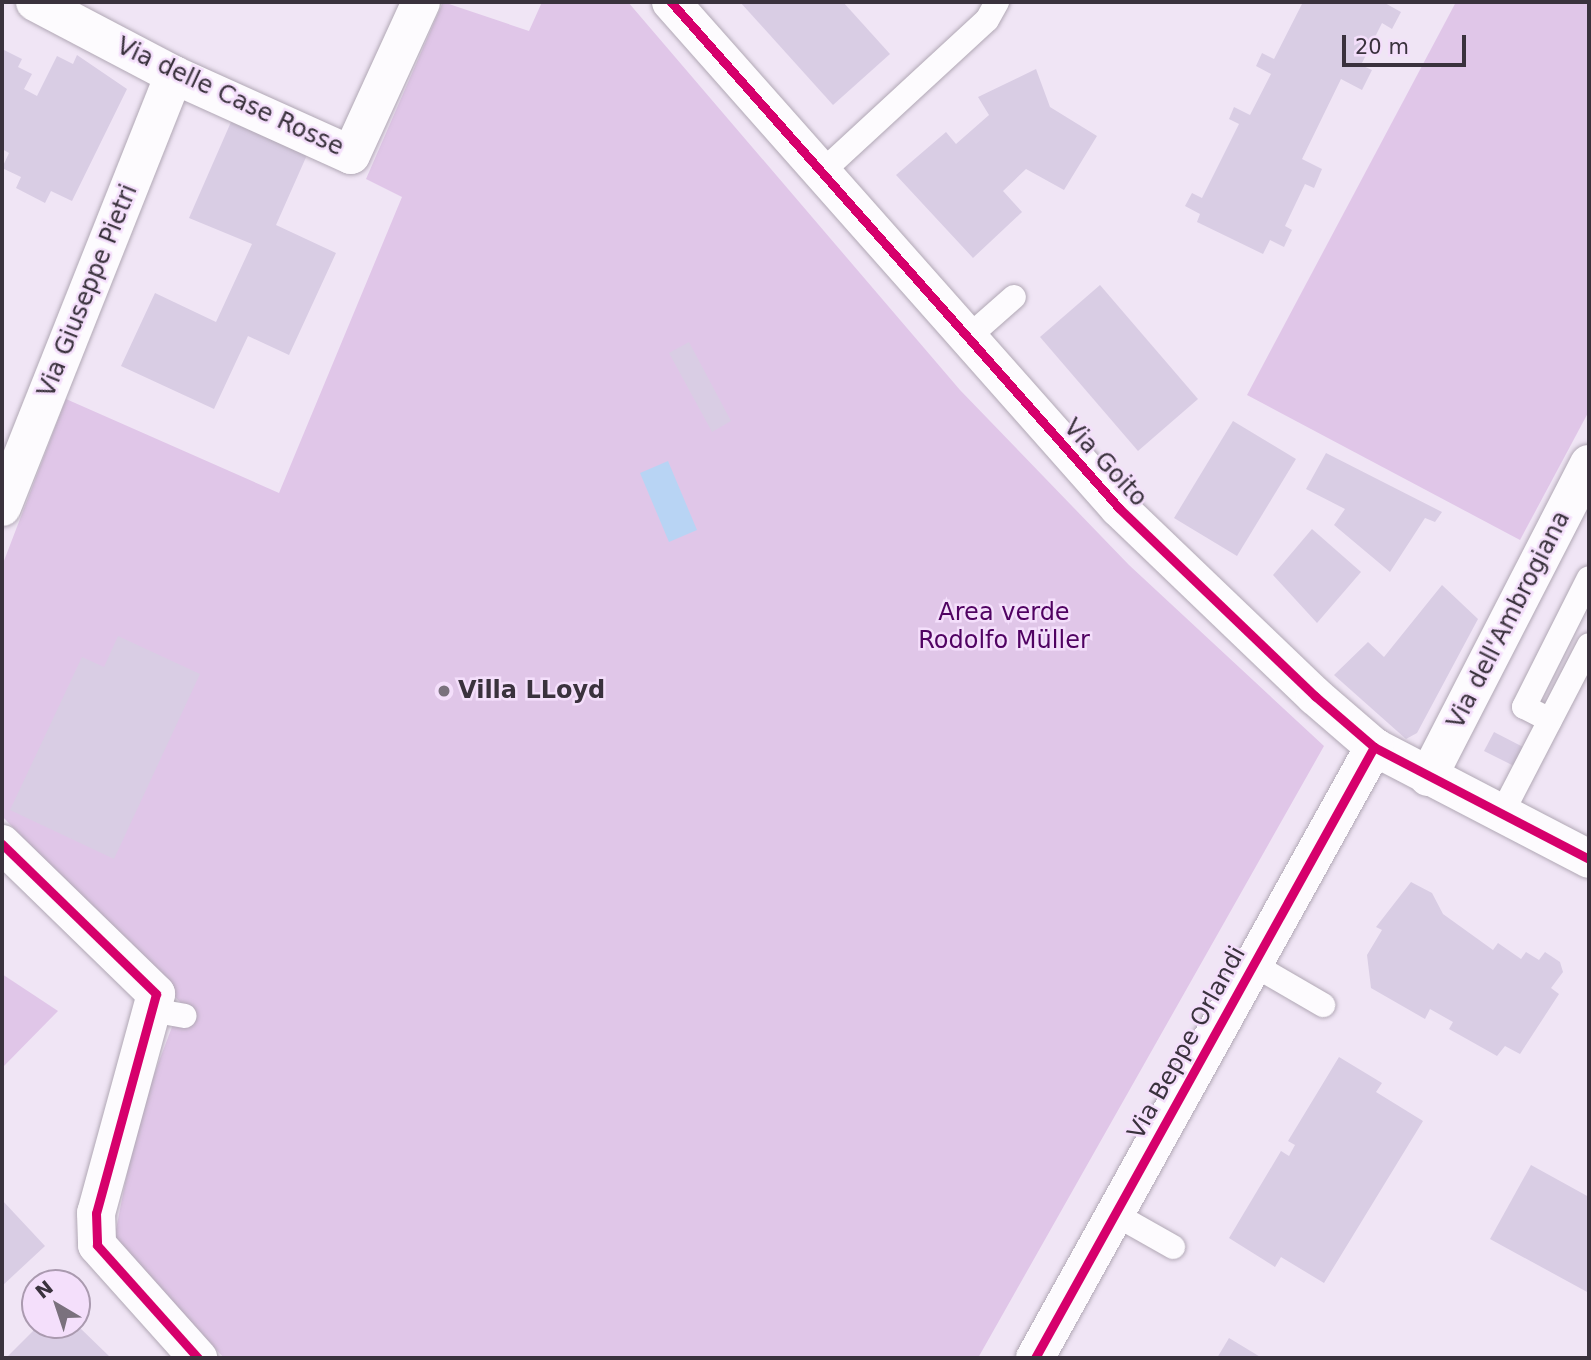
<!DOCTYPE html>
<html>
<head>
<meta charset="utf-8">
<style>
  body { margin:0 }
  #map { position:relative; width:1591px; height:1360px; overflow:hidden; background:#f0e5f5; font-family:"DejaVu Sans",sans-serif }
  div>[style] { position:absolute }
  [style*='--x'] { left:calc(var(--x)*1px); top:calc(var(--y)*1px); width:calc(var(--w)*1px); rotate:calc(var(--a)*1deg) }
  .green>* { inset:0; background:#e0c6e8 }
  .water>* { inset:0; background:#b8d4f4 }
  .building>* { inset:0; background:#d9cde4 }
  .roads { filter:drop-shadow(0 0 2px #b1a8b5) drop-shadow(0 0 2px #b1a8b5) }
  .service>* { height:24px; margin:-12px; padding:0 12px; transform-origin:12px; border-radius:12px; background:#fdfbfe }
  .minor>* { height:38px; margin:-19px; padding:0 19px; transform-origin:19px; border-radius:19px; background:#fdfbfe }
  .cycleway>* { height:9px; margin:-4.5px; padding:0 4.5px; transform-origin:4.5px; border-radius:4.5px; background:#d6006c }
  .dots>* { width:19px; height:19px; translate:-50% -50%; box-sizing:border-box; border:4px solid #f4dffb; border-radius:50% }
  span { translate:-50% -50%; white-space:nowrap; text-align:center; line-height:1.15; -webkit-text-stroke:5px #f4dffb; paint-order:stroke }
  .street-label { font-size:24px; color:#3a323d }
  .park-label { font-size:24px; color:#500262 }
  .poi-label { font-size:24px; color:#3a323d; font-weight:700 }
  .left { translate:0 -50%; text-align:left }
  .frame { position:absolute; inset:0; border:4px solid #3a323d; pointer-events:none }
  .north { position:absolute; left:21px; top:1269px; width:70px; height:70px; box-sizing:border-box; background:#f4dffb; border:2px solid #aa9aaf; border-radius:50%; rotate:321deg; font-size:19px; font-weight:700; line-height:28px; text-align:center; color:#3a323d }
  .north::after { content:''; display:block; margin:auto; width:24px; height:32px; background:#7a717d; clip-path:polygon(50% 0,100% 100%,50% 72%,0 100%) }
  .scale { position:absolute; left:1342px; top:35px; width:124px; height:32px; box-sizing:border-box; border:4px solid #3a323d; border-top:0; padding-left:9px; font-size:21px; line-height:24px; white-space:nowrap; color:#3a323d; -webkit-text-stroke:5px #f4dffb; paint-order:stroke }
</style>
</head>
<body>
<div id="map">
  <div class="green">
    <div style="clip-path:polygon(443px 2px,529px 31px,542px 2px,628px 2px,960px 390px,1129px 565px,1324px 746px,978px 1358px,224px 1358px,114px 1240px,138px 1117px,181px 1003px,2px 816px,2px 566px,66px 399px,279px 493px,402px 197px,366px 179px)"></div>
    <div style="clip-path:polygon(1456px 2px,1589px 2px,1589px 411px,1520px 540px,1247px 395px)"></div>
    <div style="clip-path:polygon(2px 974px,58px 1011px,2px 1068px)"></div>
  </div>
  <div class="water">
    <div style="clip-path:polygon(668px 461px,697px 530px,669px 542px,640px 473px)"></div>
  </div>
  <div class="building">
    <div style="clip-path:polygon(740px 2px,843px 2px,890px 54px,833px 105px)"></div>
    <div style="clip-path:polygon(1303px 2px,1383px 2px,1401px 12px,1392px 29px,1382px 23px,1361px 65px,1372px 70px,1362px 90px,1341px 79px,1302px 159px,1322px 169px,1314px 188px,1305px 184px,1285px 226px,1292px 230px,1284px 247px,1270px 240px,1263px 254px,1197px 222px,1200px 214px,1185px 206px,1192px 193px,1202px 198px,1239px 124px,1229px 119px,1234px 107px,1250px 115px,1271px 74px,1256px 66px,1262px 53px,1274px 59px)"></div>
    <div style="clip-path:polygon(2px 49px,22px 59px,18px 67px,32px 74px,24px 89px,37px 96px,57px 56px,73px 64px,77px 55px,127px 89px,72px 201px,51px 191px,45px 203px,16px 188px,21px 177px,2px 168px,9px 153px,2px 149px)"></div>
    <div style="clip-path:polygon(1036px 69px,1050px 107px,1097px 136px,1064px 190px,1026px 169px,1003px 191px,1022px 212px,973px 258px,896px 175px,946px 132px,956px 144px,989px 115px,978px 97px)"></div>
    <div style="clip-path:polygon(231px 122px,307px 155px,276px 225px,336px 253px,289px 355px,248px 336px,214px 409px,121px 366px,155px 293px,216px 322px,252px 244px,189px 218px)"></div>
    <div style="clip-path:polygon(1100px 285px,1198px 399px,1138px 451px,1040px 337px)"></div>
    <div style="clip-path:polygon(689px 342px,731px 421px,712px 432px,669px 353px)"></div>
    <div style="clip-path:polygon(1233px 421px,1296px 459px,1237px 556px,1174px 518px)"></div>
    <div style="clip-path:polygon(1326px 453px,1442px 512px,1435px 522px,1425px 518px,1390px 572px,1334px 525px,1345px 509px,1306px 489px)"></div>
    <div style="clip-path:polygon(1312px 529px,1361px 572px,1317px 623px,1273px 575px)"></div>
    <div style="clip-path:polygon(1442px 585px,1478px 619px,1417px 733px,1406px 739px,1334px 675px,1368px 642px,1384px 657px)"></div>
    <div style="clip-path:polygon(118px 636px,200px 674px,114px 859px,10px 810px,82px 657px,104px 667px)"></div>
    <div style="clip-path:polygon(1494px 732px,1527px 749px,1518px 768px,1484px 751px)"></div>
    <div style="clip-path:polygon(1411px 882px,1432px 893px,1443px 914px,1493px 950px,1498px 943px,1521px 959px,1526px 952px,1539px 960px,1545px 952px,1560px 962px,1563px 972px,1551px 988px,1559px 994px,1520px 1054px,1505px 1046px,1497px 1056px,1449px 1029px,1453px 1022px,1430px 1009px,1425px 1019px,1371px 988px,1367px 955px,1382px 930px,1376px 927px)"></div>
    <div style="clip-path:polygon(1339px 1057px,1382px 1083px,1376px 1092px,1423px 1121px,1324px 1283px,1281px 1257px,1275px 1267px,1229px 1238px,1281px 1151px,1289px 1156px,1295px 1145px,1288px 1141px)"></div>
    <div style="clip-path:polygon(1531px 1165px,1589px 1197px,1589px 1293px,1490px 1239px)"></div>
    <div style="clip-path:polygon(2px 1200px,45px 1246px,2px 1286px)"></div>
    <div style="clip-path:polygon(39px 1325px,77px 1325px,111px 1358px,6px 1358px)"></div>
    <div style="clip-path:polygon(1229px 1338px,1262px 1358px,1217px 1358px)"></div>
  </div>
  <div class="roads">
    <div class="service">
      <div style="--x:822;--y:172;--w:224;--a:-42.7"></div>
      <div style="--x:987;--y:20;--w:21;--a:-61"></div>
      <div style="--x:965;--y:340;--w:65;--a:-41.3"></div>
      <div style="--x:1550;--y:720;--w:29;--a:-153"></div>
      <div style="--x:1524;--y:707;--w:144;--a:-63.3"></div>
      <div style="--x:1502;--y:813;--w:189;--a:-62.6"></div>
      <div style="--x:1254;--y:965;--w:80;--a:30.1"></div>
      <div style="--x:151;--y:1010;--w:34;--a:10"></div>
      <div style="--x:1113;--y:1213;--w:69;--a:29.5"></div>
    </div>
    <div class="minor">
      <div style="--x:35;--y:2;--w:157;--a:27.7"></div>
      <div style="--x:174;--y:75;--w:194;--a:24.3"></div>
      <div style="--x:351;--y:155;--w:168;--a:-65.4"></div>
      <div style="--x:671;--y:2;--w:676;--a:48.48"></div>
      <div style="--x:1119;--y:508;--w:272;--a:43.8"></div>
      <div style="--x:1315;--y:696;--w:78;--a:40.8"></div>
      <div style="--x:1374;--y:747;--w:242;--a:27.5"></div>
      <div style="--x:2;--y:507;--w:465;--a:-68.3"></div>
      <div style="--x:1428;--y:777;--w:352;--a:-62.8"></div>
      <div style="--x:2;--y:844;--w:215;--a:44.2"></div>
      <div style="--x:156;--y:994;--w:227;--a:105.3"></div>
      <div style="--x:96;--y:1213;--w:32;--a:88"></div>
      <div style="--x:97;--y:1245;--w:152;--a:48.2"></div>
      <div style="--x:1035;--y:1358;--w:699;--a:-60.98"></div>
    </div>
  </div>
  <div class="cycleway">
    <div style="--x:671;--y:2;--w:676;--a:48.48"></div>
    <div style="--x:1119;--y:508;--w:272;--a:43.8"></div>
    <div style="--x:1315;--y:696;--w:78;--a:40.8"></div>
    <div style="--x:1374;--y:747;--w:242;--a:27.5"></div>
    <div style="--x:2;--y:844;--w:215;--a:44.2"></div>
    <div style="--x:156;--y:994;--w:227;--a:105.3"></div>
    <div style="--x:96;--y:1213;--w:32;--a:88"></div>
    <div style="--x:97;--y:1245;--w:152;--a:48.2"></div>
    <div style="--x:1035;--y:1358;--w:699;--a:-60.98"></div>
  </div>
  <div class="dots">
    <div style="left:444px;top:691px;background:#7a717d"></div>
  </div>
  <div class="street-label">
    <span style="left:230px;top:97px;rotate:25deg">Via delle Case Rosse</span>
    <span style="left:88px;top:291px;rotate:-68deg">Via Giuseppe Pietri</span>
    <span style="left:1105px;top:463px;rotate:47deg">Via Goito</span>
    <span style="left:1509px;top:620px;rotate:-63deg">Via dell'Ambrogiana</span>
    <span style="left:1187px;top:1043px;rotate:-61deg">Via Beppe Orlandi</span>
  </div>
  <div class="park-label">
    <span style="left:1004px;top:627px">Area verde<br>Rodolfo Müller</span>
  </div>
  <div class="poi-label">
    <span class="left" style="left:458px;top:691px">Villa LLoyd</span>
  </div>
  <div class="frame"></div>
  <div class="north">N</div>
  <div class="scale">20 m</div>
</div>
</body>
</html>
